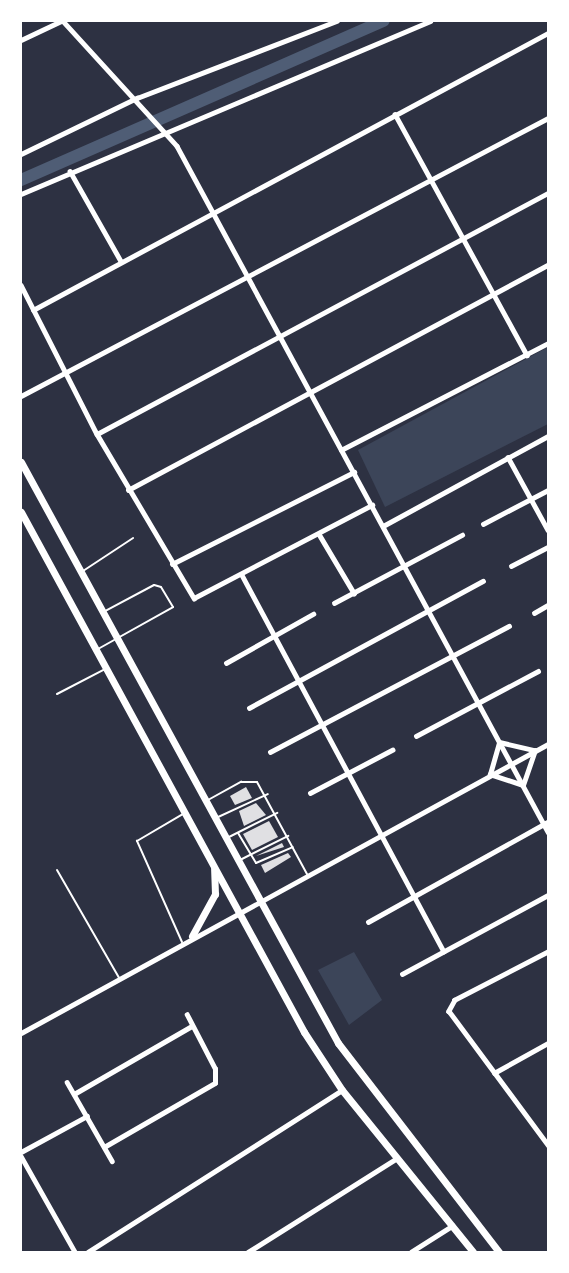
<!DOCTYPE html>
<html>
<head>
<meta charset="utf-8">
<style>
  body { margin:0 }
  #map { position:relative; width:569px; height:1273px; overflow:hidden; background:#2d3142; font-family:"Fira Sans",sans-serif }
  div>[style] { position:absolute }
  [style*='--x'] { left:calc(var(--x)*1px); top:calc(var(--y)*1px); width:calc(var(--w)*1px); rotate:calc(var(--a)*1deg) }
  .green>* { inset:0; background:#3c4559 }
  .canal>* { height:12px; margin:-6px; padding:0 6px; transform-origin:6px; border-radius:6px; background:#4f5d75 }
  .building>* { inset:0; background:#e0e0e3 }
  .service>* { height:2px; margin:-1px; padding:0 1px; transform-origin:1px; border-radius:1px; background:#fff }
  .minor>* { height:4.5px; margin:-2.25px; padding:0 2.25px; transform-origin:2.25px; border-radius:2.25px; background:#fff }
  .tertiary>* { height:5px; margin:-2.5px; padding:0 2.5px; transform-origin:2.5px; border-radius:2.5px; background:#fff }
  .primary>* { height:7px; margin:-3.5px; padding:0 3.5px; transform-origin:3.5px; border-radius:3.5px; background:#fff }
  span { translate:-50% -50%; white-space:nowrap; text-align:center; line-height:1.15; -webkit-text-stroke:5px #fff; paint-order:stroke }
  .frame { position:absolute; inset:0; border:22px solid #fff; pointer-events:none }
</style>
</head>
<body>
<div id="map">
  <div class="green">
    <div style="clip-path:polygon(548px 347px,548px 424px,385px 507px,358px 450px)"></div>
    <div style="clip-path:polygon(354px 952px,382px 1000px,349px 1025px,318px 970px)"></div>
  </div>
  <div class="canal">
    <div style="--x:21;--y:180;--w:396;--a:-23.7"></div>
  </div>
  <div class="building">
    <div style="clip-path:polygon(246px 787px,252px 798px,235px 805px,230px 796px)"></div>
    <div style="clip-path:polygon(256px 803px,266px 815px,244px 826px,239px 811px)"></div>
    <div style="clip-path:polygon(269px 821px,278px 837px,252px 850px,243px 834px)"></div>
    <div style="clip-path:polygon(282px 843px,284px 847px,256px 856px)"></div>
    <div style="clip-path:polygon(288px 853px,291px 857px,265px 873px,261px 865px)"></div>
  </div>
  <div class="service">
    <div style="--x:83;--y:571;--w:60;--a:-33.4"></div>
    <div style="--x:98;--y:649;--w:86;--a:-29.2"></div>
    <div style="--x:173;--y:607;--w:23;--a:-121"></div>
    <div style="--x:161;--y:587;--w:7;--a:-164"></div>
    <div style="--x:154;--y:585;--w:55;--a:152"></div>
    <div style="--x:57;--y:694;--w:54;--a:-27.5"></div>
    <div style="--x:208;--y:800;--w:38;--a:-29"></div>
    <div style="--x:241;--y:782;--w:16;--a:0"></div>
    <div style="--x:257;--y:782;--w:107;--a:61.5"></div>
    <div style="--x:216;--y:818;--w:57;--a:-24.8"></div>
    <div style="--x:238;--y:833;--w:35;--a:59"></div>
    <div style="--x:256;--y:863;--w:40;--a:-23.4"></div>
    <div style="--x:229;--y:837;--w:54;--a:-26.6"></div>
    <div style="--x:240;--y:860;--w:54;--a:-26.6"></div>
    <div style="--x:57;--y:870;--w:125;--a:60.1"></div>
    <div style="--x:182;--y:942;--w:111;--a:-114"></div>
    <div style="--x:137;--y:841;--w:53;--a:-30.4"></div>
  </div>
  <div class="minor">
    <div style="--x:63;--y:21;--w:169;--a:47.6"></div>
    <div style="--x:177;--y:146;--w:780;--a:61.59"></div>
    <div style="--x:21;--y:40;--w:44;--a:-25.4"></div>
    <div style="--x:395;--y:114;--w:275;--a:61.3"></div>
    <div style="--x:21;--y:154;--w:129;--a:-25.8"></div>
    <div style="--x:137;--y:98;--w:214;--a:-21.1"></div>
    <div style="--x:70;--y:171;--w:103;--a:60.5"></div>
    <div style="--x:21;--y:194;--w:444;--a:-22.9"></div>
    <div style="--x:21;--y:285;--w:167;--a:63"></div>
    <div style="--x:97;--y:434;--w:191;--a:59.4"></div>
    <div style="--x:194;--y:598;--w:201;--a:-27.6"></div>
    <div style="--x:33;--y:310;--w:585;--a:-28.27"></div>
    <div style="--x:21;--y:396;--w:596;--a:-27.81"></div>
    <div style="--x:97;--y:434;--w:511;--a:-28.12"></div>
    <div style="--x:341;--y:450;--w:233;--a:-27.3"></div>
    <div style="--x:508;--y:457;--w:83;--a:61.3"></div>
    <div style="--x:128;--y:490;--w:476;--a:-28.2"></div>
    <div style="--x:483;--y:524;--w:73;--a:-27.6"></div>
    <div style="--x:383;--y:526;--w:188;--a:-28.6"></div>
    <div style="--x:319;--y:534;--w:69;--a:59.3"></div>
    <div style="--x:172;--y:564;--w:204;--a:-26.8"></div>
    <div style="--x:511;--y:566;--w:42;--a:-27.2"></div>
    <div style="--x:242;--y:575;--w:427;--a:61.8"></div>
    <div style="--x:334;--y:603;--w:145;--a:-28"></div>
    <div style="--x:534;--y:613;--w:16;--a:-30"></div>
    <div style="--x:226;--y:663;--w:100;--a:-29.4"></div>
    <div style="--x:249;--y:708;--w:266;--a:-28.5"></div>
    <div style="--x:416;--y:736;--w:138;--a:-28"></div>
    <div style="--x:270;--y:752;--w:270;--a:-27.8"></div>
    <div style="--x:310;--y:793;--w:93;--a:-27.7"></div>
    <div style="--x:368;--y:922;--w:206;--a:-29.1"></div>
    <div style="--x:548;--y:952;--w:105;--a:152.7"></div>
    <div style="--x:455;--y:1000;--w:13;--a:119"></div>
    <div style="--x:449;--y:1011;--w:167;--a:53.5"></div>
    <div style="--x:402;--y:974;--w:166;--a:-28.4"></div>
    <div style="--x:494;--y:1073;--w:62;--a:-29.1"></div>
    <div style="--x:67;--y:1082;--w:91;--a:60.3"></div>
    <div style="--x:74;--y:1094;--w:136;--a:-30"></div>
    <div style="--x:104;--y:1147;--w:128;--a:-30"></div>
    <div style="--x:215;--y:1083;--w:14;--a:-90"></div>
    <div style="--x:215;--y:1069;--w:61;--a:-117.4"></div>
    <div style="--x:21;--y:1152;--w:75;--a:-28.6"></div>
    <div style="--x:21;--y:1156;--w:110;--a:60.6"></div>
    <div style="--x:88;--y:1252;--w:301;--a:-32.5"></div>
    <div style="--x:248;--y:1252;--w:176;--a:-32.2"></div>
    <div style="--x:411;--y:1252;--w:49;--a:-32.4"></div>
  </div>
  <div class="tertiary">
    <div style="--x:499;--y:742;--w:37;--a:13"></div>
    <div style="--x:535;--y:750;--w:37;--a:109"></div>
    <div style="--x:523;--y:785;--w:35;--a:-162"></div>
    <div style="--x:490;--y:774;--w:33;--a:-74"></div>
    <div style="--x:21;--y:1033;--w:601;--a:-28.74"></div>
  </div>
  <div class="primary">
    <div style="--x:21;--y:462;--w:662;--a:61.38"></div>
    <div style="--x:338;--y:1043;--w:264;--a:52.4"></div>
    <div style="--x:21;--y:512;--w:592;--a:61.44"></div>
    <div style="--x:304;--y:1032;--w:69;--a:56.8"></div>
    <div style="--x:342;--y:1090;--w:208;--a:51"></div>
    <div style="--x:192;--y:936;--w:48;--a:-61.3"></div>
    <div style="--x:215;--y:894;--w:25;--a:-92"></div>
  </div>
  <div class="frame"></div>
</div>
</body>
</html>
